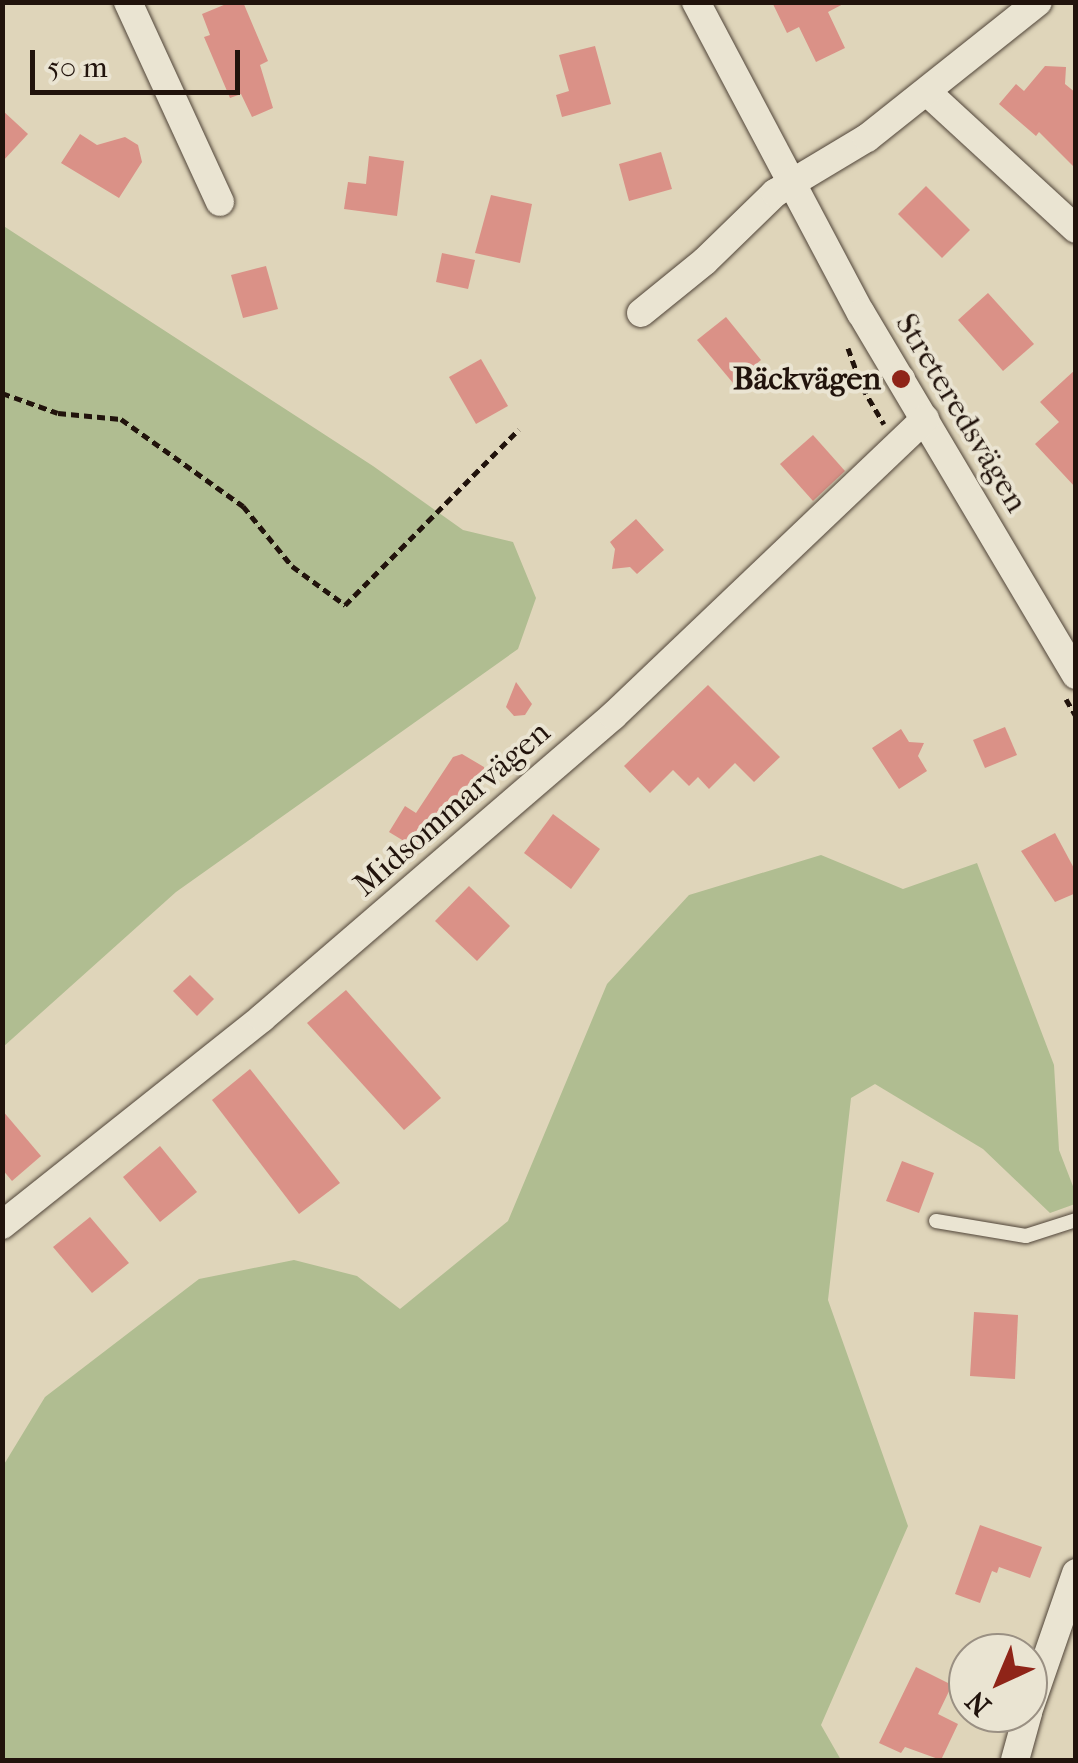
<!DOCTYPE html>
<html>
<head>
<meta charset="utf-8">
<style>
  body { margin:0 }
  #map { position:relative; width:1078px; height:1763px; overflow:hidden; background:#dfd5ba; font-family:"IM FELL French Canon",serif }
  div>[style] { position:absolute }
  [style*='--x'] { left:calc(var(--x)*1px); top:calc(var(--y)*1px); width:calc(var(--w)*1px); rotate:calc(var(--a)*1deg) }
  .green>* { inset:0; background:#b0bd91 }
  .building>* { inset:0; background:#da9187 }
  .path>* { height:5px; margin-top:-2.5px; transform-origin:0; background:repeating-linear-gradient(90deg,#21130c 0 8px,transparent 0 13px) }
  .roads { filter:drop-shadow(0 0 2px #504438) drop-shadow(0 0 2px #504438) }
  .lane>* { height:14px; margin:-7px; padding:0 7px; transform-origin:7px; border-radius:7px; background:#eae4d2 }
  .street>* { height:28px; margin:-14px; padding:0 14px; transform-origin:14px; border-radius:14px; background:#eae4d2 }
  .dots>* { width:28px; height:28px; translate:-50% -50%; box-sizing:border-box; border:5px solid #eae4d2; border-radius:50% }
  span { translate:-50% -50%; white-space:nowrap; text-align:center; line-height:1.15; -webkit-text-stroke:8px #eae4d2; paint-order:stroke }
  .poi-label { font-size:32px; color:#21130c; font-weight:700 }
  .right { translate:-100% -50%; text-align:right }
  .street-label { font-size:32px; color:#21130c }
  .frame { position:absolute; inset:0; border:5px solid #21130c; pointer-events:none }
  .north { position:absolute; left:948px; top:1633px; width:100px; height:100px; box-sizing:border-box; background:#eae4d2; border:2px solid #9a9083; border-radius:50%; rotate:224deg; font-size:28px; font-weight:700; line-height:40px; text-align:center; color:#21130c }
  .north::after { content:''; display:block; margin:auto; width:35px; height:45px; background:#8f2418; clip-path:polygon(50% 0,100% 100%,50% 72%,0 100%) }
  .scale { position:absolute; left:30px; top:50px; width:210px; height:45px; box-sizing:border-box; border:5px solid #21130c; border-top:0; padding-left:12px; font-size:30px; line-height:35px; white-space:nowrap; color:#21130c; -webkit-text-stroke:8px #eae4d2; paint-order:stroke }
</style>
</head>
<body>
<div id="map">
  <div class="green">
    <div style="clip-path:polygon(2px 225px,373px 466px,463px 530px,513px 542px,536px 598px,518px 649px,176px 892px,3px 1047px)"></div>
    <div style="clip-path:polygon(821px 855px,903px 889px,977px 863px,1054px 1065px,1059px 1150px,1076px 1194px,1075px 1204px,1050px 1213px,983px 1149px,875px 1084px,851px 1098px,828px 1300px,908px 1526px,821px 1725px,841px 1760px,3px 1760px,3px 1466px,45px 1397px,199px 1279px,294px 1260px,357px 1276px,400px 1309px,508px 1221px,607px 984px,689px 895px)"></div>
  </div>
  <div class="building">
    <div style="clip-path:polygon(231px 2px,243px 2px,268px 61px,260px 65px,273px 108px,252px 117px,241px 94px,230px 98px,204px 37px,210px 35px,202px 14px)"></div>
    <div style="clip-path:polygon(772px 2px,847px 2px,828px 12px,845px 48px,816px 62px,799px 27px,787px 33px)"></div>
    <div style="clip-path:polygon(595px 46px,611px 104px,562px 117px,556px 95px,569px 91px,559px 55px)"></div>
    <div style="clip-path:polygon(1045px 66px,1066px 67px,1065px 84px,1076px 93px,1076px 169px,1039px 132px,1036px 136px,999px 104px,1016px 84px,1024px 91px)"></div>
    <div style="clip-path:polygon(2px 110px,28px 134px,2px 162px)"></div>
    <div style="clip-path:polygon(80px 134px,97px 145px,125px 137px,138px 145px,142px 162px,119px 198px,61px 163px)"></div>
    <div style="clip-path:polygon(661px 152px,672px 189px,629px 201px,619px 164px)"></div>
    <div style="clip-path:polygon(369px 156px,404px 161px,397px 216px,344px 209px,348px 182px,366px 184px)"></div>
    <div style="clip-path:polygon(926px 186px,970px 230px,942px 258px,898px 214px)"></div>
    <div style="clip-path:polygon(491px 195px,532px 204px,520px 263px,475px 253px)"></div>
    <div style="clip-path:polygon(442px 253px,475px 260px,468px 289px,436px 282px)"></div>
    <div style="clip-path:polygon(266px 266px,278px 309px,243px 318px,231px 275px)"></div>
    <div style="clip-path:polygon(988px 293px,1034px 344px,1003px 371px,958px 320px)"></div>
    <div style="clip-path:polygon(726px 317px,761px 360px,733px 383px,697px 340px)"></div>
    <div style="clip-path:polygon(481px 359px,508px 406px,476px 424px,449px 377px)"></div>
    <div style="clip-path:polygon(1076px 369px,1076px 488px,1035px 444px,1059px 422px,1040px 402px)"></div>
    <div style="clip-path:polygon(813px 435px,845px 471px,813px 501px,780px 464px)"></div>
    <div style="clip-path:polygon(636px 519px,664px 550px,637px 574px,630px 567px,612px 569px,615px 549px,610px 542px)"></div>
    <div style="clip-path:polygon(516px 682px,532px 704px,525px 715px,514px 716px,506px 707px)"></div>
    <div style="clip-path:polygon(708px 685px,780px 757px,754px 782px,735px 763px,709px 789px,698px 777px,689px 786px,673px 770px,650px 793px,624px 766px)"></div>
    <div style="clip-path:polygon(1005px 727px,1017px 755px,985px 768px,973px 740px)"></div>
    <div style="clip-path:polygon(901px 729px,909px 742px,924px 743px,918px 756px,927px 771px,899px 789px,872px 748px)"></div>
    <div style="clip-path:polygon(462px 754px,484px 767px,486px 779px,460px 819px,456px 816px,448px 828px,440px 822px,422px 852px,389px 832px,405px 806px,416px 813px,453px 757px)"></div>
    <div style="clip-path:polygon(553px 814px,600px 849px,571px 889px,524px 853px)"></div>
    <div style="clip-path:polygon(1055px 833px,1076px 872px,1076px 893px,1055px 902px,1021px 851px)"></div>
    <div style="clip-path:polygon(469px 886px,510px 926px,477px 961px,435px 921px)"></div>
    <div style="clip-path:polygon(190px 975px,214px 999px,197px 1016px,173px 991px)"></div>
    <div style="clip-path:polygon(346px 990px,441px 1098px,404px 1130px,307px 1023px)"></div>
    <div style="clip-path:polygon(250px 1069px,340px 1183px,299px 1214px,212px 1100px)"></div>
    <div style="clip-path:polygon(2px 1110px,41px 1156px,12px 1181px,2px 1169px)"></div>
    <div style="clip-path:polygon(160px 1146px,197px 1192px,160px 1222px,123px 1177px)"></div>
    <div style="clip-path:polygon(902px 1161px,934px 1173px,919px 1213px,886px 1201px)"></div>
    <div style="clip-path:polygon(90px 1217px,129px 1263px,92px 1293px,53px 1247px)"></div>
    <div style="clip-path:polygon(974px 1312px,1018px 1315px,1015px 1379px,970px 1376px)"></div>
    <div style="clip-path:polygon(980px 1525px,1042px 1547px,1030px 1578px,999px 1567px,997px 1573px,992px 1571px,980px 1603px,955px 1594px)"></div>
    <div style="clip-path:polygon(916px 1667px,952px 1685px,938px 1714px,958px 1724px,941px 1760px,905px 1747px,901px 1753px,879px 1743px)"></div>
  </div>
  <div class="path">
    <div style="--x:848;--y:348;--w:41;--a:70.3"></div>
    <div style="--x:862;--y:387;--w:43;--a:59.3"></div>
    <div style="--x:2;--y:393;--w:59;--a:19.7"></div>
    <div style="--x:58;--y:413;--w:63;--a:5.4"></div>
    <div style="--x:121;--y:419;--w:150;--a:35.5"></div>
    <div style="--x:243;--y:506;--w:77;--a:50.8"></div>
    <div style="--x:292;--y:566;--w:66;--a:36.3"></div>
    <div style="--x:345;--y:605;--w:247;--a:-45.3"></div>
    <div style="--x:1066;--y:699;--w:20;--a:60"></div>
  </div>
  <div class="roads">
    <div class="lane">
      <div style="--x:936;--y:1221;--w:91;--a:9.5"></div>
      <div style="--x:1026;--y:1236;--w:52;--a:-17.7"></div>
    </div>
    <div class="street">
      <div style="--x:128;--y:2;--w:220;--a:65.3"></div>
      <div style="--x:696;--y:2;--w:352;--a:62.1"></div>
      <div style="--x:861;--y:313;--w:421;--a:59.3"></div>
      <div style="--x:927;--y:92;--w:202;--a:42.6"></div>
      <div style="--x:641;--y:313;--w:82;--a:-39.1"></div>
      <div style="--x:705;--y:261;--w:98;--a:-44.2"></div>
      <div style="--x:775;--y:193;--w:107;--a:-30.9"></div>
      <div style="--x:867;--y:138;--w:218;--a:-38.5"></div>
      <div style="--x:2;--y:1225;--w:332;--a:-38.5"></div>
      <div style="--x:262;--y:1018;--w:463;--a:-40.7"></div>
      <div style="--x:613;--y:716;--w:431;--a:-43.6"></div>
      <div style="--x:1028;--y:1712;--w:147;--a:-70.9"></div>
      <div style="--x:1015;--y:1760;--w:49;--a:-74.5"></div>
    </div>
  </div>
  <div class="dots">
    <div style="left:901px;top:379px;background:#8f2418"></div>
  </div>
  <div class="poi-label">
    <span class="right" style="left:881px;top:379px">Bäckvägen</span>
  </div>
  <div class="street-label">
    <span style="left:961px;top:413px;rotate:59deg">Streteredsvägen</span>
    <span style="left:452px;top:809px;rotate:-41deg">Midsommarvägen</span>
  </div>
  <div class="frame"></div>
  <div class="north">N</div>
  <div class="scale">50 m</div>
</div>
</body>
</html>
